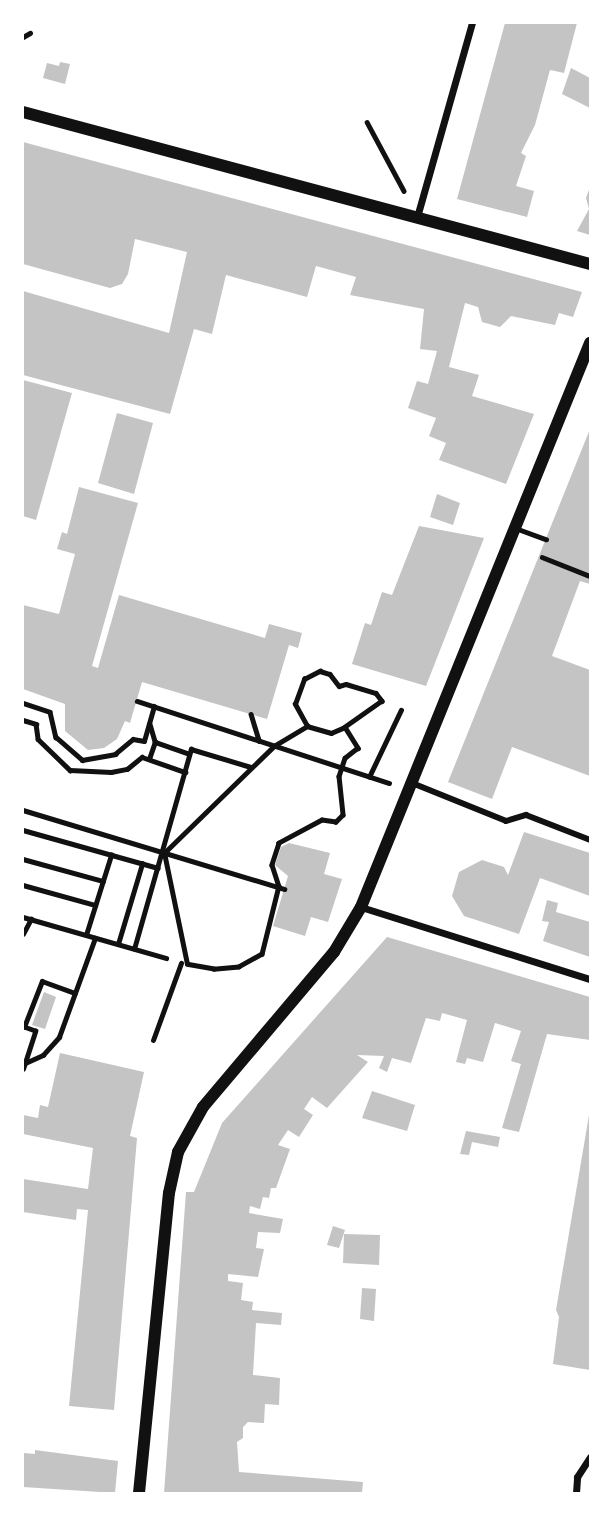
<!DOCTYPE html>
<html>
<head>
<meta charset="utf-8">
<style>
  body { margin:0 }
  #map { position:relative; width:613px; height:1516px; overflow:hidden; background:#fff; font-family:Cabin,sans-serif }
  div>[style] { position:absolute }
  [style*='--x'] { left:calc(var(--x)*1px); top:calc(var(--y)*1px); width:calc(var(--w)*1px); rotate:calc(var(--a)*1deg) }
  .building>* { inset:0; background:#c4c4c4 }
  .path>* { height:4.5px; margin:-2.25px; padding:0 2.25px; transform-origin:2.25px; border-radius:2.25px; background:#111 }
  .service>* { height:5px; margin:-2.5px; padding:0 2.5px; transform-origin:2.5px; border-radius:2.5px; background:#111 }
  .pedestrian>* { height:6px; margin:-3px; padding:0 3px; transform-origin:3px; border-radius:3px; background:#111 }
  .minor>* { height:7px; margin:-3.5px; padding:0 3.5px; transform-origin:3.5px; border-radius:3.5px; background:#111 }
  .tertiary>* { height:12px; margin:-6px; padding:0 6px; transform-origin:6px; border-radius:6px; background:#111 }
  span { translate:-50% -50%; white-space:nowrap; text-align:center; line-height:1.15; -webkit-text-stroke:7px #fff; paint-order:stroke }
  .frame { position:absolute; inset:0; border:24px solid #fff; pointer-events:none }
</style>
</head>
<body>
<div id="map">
  <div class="building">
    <div style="clip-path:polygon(505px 23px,577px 23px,564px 73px,550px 70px,535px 125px,521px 153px,526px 156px,516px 186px,534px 191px,527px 217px,457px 199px)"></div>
    <div style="clip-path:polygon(60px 62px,70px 64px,65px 84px,43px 78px,47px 63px,59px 66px)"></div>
    <div style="clip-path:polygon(571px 68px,590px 78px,590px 108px,562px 94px)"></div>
    <div style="clip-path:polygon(23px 142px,582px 292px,573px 317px,559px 313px,555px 325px,511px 316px,500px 327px,482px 322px,478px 307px,465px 303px,449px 367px,479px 375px,472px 396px,534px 414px,506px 484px,439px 460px,446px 443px,429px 436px,436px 418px,408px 408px,417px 381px,428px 384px,437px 351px,420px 349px,424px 309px,350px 295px,356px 277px,316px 266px,307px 297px,226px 275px,212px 334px,194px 329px,170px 414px,23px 375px,23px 291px,169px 333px,187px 252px,135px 239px,128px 274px,122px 284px,110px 288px,23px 264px)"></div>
    <div style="clip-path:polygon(590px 187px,590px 235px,577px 231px,589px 209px,586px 198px)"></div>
    <div style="clip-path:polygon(23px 380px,72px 393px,36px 520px,23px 516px)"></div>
    <div style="clip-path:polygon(117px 413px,153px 423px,134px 494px,98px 483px)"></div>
    <div style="clip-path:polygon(590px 429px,590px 584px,580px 581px,552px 656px,590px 670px,590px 776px,512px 747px,492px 799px,448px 782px)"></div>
    <div style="clip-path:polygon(79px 487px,138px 503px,92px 666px,98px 668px,119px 595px,265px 638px,269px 624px,302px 633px,298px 648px,289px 645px,267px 719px,142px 682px,130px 723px,125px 721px,117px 739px,104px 748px,88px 750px,65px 731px,65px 704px,23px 689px,23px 605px,59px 614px,75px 554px,57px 549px,62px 532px,67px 534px)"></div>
    <div style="clip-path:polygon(437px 494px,460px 503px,453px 525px,430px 517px)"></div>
    <div style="clip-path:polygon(419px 526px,484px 538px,426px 686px,352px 664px,365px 623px,371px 625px,382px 592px,392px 595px)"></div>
    <div style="clip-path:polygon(524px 832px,590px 853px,590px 896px,540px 878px,519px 934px,464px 916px,452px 896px,459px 872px,482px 860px,504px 867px,508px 875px)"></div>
    <div style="clip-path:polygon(289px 843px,330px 853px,324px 874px,342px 879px,328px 922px,311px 917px,305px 936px,273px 926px,288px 876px,275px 865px,281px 847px)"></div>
    <div style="clip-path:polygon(547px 900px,558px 903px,556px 912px,590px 922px,590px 957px,543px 941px,549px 922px,542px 921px)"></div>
    <div style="clip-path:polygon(387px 937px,590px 997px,590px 1040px,547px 1034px,519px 1132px,502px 1128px,521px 1064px,511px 1061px,521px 1031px,495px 1023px,483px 1062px,467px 1058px,465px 1064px,456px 1062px,467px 1020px,442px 1013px,440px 1021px,426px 1018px,411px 1063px,392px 1058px,387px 1072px,379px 1068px,384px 1056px,357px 1055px,368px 1062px,327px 1108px,312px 1097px,304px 1109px,313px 1115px,299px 1137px,288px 1130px,278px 1145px,290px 1149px,276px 1188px,271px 1188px,269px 1198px,263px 1197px,260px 1209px,250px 1206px,249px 1213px,283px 1219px,280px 1233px,258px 1232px,256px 1248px,264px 1249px,258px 1277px,228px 1274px,228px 1281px,243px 1283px,241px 1300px,253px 1302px,252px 1310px,282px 1313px,281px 1325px,256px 1323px,253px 1375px,280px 1378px,279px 1405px,265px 1404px,264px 1423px,248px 1422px,243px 1427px,243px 1438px,237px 1442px,239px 1472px,363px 1482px,362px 1493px,164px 1493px,186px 1192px,194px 1192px,222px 1123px)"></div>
    <div style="clip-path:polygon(44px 992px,56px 997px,45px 1029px,32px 1025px)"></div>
    <div style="clip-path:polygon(60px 1053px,144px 1072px,130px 1136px,137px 1138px,114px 1410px,69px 1406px,88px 1210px,77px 1209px,76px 1220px,23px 1212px,23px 1179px,88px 1189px,93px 1148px,23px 1134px,23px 1115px,38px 1118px,40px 1105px,48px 1107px)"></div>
    <div style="clip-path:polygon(372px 1091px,415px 1105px,407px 1131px,362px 1118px)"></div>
    <div style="clip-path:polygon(589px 1115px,590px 1115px,590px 1370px,553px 1364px,559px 1317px,556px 1310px)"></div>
    <div style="clip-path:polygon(466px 1131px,500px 1137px,498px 1147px,472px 1142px,469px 1155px,460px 1154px)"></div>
    <div style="clip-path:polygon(333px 1226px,345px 1230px,339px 1248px,327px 1245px)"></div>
    <div style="clip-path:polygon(344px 1234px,380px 1235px,379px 1265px,343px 1263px)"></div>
    <div style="clip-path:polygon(362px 1288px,376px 1289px,374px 1321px,360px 1319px)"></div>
    <div style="clip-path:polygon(35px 1450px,118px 1461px,115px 1493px,23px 1487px,24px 1453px,35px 1454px)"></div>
  </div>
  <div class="path">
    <div style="--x:23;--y:37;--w:8;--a:-30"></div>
    <div style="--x:367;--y:122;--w:78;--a:61.8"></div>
    <div style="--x:542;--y:557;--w:52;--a:21.6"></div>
    <div style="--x:137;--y:701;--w:265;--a:18"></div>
    <div style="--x:23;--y:703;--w:28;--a:18"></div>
    <div style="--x:50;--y:712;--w:26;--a:77"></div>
    <div style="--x:56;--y:737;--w:35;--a:41"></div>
    <div style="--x:82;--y:760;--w:34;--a:-10"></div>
    <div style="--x:115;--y:754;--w:23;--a:-40"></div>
    <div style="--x:133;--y:739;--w:11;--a:10"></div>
    <div style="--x:144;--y:741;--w:36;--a:-74"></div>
    <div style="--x:251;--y:714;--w:28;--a:73"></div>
    <div style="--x:23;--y:720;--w:14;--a:17"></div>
    <div style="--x:36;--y:724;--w:15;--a:82"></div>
    <div style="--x:38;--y:739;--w:45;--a:44.1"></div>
    <div style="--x:70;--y:770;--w:41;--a:2.8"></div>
    <div style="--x:111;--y:772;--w:16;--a:-11"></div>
    <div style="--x:127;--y:769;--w:19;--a:-39"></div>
    <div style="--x:142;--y:757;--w:46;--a:19.2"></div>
    <div style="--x:150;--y:724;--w:19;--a:74"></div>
    <div style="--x:155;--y:742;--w:36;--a:19"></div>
    <div style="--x:307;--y:726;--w:25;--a:16"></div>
    <div style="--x:331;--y:733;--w:15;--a:-23"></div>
    <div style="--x:345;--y:727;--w:25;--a:58"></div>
    <div style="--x:358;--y:748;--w:16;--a:142"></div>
    <div style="--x:345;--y:758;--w:19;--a:108"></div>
    <div style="--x:339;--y:776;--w:39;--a:84"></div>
    <div style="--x:343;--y:815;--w:10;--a:135"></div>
    <div style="--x:336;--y:822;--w:14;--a:-172"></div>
    <div style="--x:322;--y:820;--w:49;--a:151.9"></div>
    <div style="--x:279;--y:843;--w:23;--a:108"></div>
    <div style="--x:272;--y:865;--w:22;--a:72"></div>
    <div style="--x:279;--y:886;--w:70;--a:104"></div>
    <div style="--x:262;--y:954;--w:26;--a:151"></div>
    <div style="--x:239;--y:967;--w:25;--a:175"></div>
    <div style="--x:214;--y:969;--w:27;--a:-170"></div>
    <div style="--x:187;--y:964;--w:113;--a:-101.7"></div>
    <div style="--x:164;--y:853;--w:153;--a:-44.2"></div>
    <div style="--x:274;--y:746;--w:39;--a:-31"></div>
    <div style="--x:307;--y:726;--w:25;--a:-119"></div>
    <div style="--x:295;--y:704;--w:27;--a:-70"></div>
    <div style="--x:304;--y:679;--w:18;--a:-27"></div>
    <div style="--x:320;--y:671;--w:10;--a:17"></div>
    <div style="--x:330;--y:674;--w:15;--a:53"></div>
    <div style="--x:339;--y:686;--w:7;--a:-16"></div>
    <div style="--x:346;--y:684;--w:31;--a:17"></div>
    <div style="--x:376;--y:693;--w:10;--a:53"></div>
    <div style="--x:382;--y:701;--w:45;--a:144.9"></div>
    <div style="--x:149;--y:759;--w:18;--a:-71"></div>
    <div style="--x:369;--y:777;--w:74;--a:-64.5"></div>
    <div style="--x:23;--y:810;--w:273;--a:16.8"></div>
    <div style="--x:23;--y:830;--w:140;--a:15.7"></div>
    <div style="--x:23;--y:859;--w:83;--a:15.4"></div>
    <div style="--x:23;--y:885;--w:75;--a:15.5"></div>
    <div style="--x:23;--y:917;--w:149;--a:16"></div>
    <div style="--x:23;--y:934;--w:17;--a:-62"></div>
    <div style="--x:86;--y:935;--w:84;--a:-72.6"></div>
    <div style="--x:118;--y:944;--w:84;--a:-73.3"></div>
    <div style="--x:134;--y:949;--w:208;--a:-74.1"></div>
    <div style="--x:191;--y:749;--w:63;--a:16.7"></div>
    <div style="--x:23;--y:1064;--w:22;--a:-24"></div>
    <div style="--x:43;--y:1055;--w:24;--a:-48"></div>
    <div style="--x:59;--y:1037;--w:105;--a:-70"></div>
    <div style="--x:23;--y:1069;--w:40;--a:-72"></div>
    <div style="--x:35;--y:1031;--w:12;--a:-160"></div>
    <div style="--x:24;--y:1027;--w:49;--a:-68.6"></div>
    <div style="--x:42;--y:981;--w:35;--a:20"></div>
  </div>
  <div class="service">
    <div style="--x:515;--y:528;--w:33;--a:20"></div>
    <div style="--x:153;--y:1040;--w:82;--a:-70"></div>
  </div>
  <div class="pedestrian">
    <div style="--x:412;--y:783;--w:101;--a:22"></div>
    <div style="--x:506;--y:821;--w:21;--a:-17"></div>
    <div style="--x:526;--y:815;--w:69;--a:21.3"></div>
  </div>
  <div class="minor">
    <div style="--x:417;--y:217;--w:202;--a:-74.2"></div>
    <div style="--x:361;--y:907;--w:240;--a:17.5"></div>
    <div style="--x:576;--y:1493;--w:16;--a:-86"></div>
    <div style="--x:577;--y:1477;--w:24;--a:-57"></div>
  </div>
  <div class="tertiary">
    <div style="--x:23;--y:112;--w:587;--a:15.01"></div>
    <div style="--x:139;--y:1493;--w:301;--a:-84.3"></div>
    <div style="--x:169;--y:1193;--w:42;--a:-77.6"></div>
    <div style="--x:178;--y:1152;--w:51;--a:-60.9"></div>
    <div style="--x:203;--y:1107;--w:203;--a:-49.8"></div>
    <div style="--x:334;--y:952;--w:52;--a:-59"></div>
    <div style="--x:361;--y:907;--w:609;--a:-67.9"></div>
  </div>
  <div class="frame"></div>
</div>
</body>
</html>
